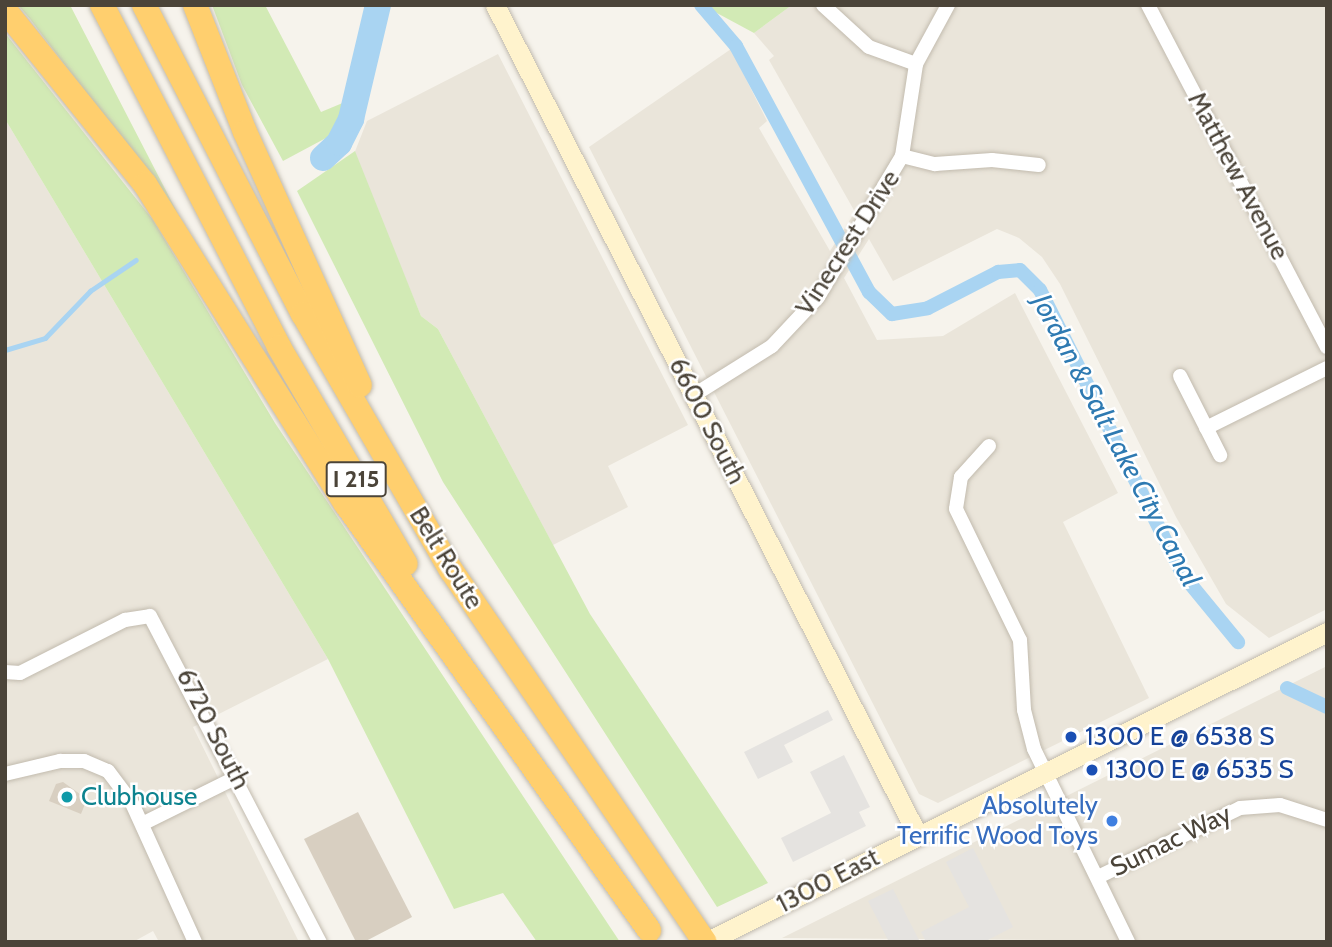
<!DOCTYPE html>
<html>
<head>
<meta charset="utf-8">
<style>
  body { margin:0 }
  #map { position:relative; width:1332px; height:947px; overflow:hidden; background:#f6f3ec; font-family:Cabin,sans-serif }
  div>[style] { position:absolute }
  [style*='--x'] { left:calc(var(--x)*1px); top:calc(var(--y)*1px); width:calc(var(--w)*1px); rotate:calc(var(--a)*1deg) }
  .residential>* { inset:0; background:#eae5da }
  .green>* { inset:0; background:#d2eab5 }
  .parking>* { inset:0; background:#e5e3e0 }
  .stream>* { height:4.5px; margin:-2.25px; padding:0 2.25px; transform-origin:2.25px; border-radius:2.25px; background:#a9d4f2 }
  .canal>* { height:14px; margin:-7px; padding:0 7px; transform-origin:7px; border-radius:7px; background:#a9d4f2 }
  .river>* { height:26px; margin:-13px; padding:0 13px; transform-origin:13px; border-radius:13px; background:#a9d4f2 }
  .building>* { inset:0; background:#d8cfc1 }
  .roads { filter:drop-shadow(0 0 2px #c2bbae) drop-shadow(0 0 2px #c2bbae) }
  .minor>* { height:14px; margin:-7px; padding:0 7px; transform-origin:7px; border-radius:7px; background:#fff }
  .secondary>* { height:19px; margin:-9.5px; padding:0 9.5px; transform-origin:9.5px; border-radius:9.5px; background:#fff3cd }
  .motorway>* { height:24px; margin:-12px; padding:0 12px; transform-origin:12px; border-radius:12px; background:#ffcf6e }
  .dots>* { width:19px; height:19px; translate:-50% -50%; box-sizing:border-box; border:4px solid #fff; border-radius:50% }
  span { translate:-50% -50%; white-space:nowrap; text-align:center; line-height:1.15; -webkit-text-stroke:5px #fff; paint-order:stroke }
  .shield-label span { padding:2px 5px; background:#fff; border:2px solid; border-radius:5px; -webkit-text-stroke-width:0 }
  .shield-label { font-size:24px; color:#4b4439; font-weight:700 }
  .street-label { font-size:26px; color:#4b4439 }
  .transit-label { font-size:26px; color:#164399 }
  .left { translate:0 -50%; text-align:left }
  .culture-label { font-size:26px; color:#0d838f }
  .shop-label { font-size:26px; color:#366cbe }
  .right { translate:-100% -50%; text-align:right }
  .water-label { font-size:28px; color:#2e7ab2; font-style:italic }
  .frame { position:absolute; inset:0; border:7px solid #4b4439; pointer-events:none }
</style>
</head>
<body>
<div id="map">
  <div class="residential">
    <div style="clip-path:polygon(792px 5px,1327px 5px,1327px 609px,1269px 638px,1226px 604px,1176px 517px,1060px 284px,1042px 257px,1019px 238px,997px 229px,893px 281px,869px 239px,844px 278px,877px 340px,943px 336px,1015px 293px,1118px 493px,1063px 522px,1149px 698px,938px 803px,919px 794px,589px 147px,731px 49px,767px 121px,759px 128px,830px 251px,855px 212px,769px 60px,774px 56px,754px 33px)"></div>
    <div style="clip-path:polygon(498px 54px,688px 425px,608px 466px,628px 507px,553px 545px,438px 329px,421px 316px,354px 154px,367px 121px)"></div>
    <div style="clip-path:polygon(5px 119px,328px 659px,193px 727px,299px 942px,159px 942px,153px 931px,133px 942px,5px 942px)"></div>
    <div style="clip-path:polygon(1327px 666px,1327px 942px,782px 938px)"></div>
  </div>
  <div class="green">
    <div style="clip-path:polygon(18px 5px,70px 5px,178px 214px,30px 19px)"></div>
    <div style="clip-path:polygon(212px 5px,265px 5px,321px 112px,345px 102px,341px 123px,326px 138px,283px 161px,242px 85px)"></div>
    <div style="clip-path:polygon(702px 5px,792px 5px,754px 33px)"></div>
    <div style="clip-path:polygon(5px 33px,153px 220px,275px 423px,620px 942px,537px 942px,503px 893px,454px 909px,328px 659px,5px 119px)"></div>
    <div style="clip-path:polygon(355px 151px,421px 316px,438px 329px,590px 614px,768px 883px,717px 907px,443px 482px,297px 191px)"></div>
  </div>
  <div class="parking">
    <div style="clip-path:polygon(828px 710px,833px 720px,784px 745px,793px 762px,758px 779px,744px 752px)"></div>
    <div style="clip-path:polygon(844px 755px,870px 807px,859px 812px,866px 826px,793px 862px,781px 838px,831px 813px,810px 772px)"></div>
    <div style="clip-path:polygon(973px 848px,1013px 927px,984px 942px,926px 942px,921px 932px,969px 907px,946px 862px)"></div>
    <div style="clip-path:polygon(893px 889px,920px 942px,889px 942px,868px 901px)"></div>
  </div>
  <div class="stream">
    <div style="--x:5;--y:350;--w:42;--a:-16.7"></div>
    <div style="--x:45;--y:338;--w:65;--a:-46.2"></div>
    <div style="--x:90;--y:291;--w:55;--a:-34"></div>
  </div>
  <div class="canal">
    <div style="--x:701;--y:5;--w:54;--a:49.5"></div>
    <div style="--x:736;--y:46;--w:280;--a:61.6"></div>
    <div style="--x:869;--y:292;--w:32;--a:44"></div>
    <div style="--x:892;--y:314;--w:36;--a:-9"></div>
    <div style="--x:928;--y:308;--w:79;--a:-27.2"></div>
    <div style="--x:998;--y:272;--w:22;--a:-5"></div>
    <div style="--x:1020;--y:270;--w:28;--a:45"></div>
    <div style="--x:1040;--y:290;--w:319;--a:63.4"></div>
    <div style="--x:1183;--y:575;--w:87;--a:50.6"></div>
    <div style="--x:1287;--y:688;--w:44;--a:25.4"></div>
  </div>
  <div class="river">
    <div style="--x:323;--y:158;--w:22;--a:-43"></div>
    <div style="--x:339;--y:143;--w:27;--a:-63"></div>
    <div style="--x:351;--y:119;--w:117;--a:-76.7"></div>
  </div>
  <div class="building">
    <div style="clip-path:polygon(63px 782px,87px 799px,81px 814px,49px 801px,56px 784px)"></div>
    <div style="clip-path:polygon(358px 812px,412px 917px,364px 942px,356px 942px,304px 839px)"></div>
  </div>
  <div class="roads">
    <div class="minor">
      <div style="--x:823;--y:5;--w:62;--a:42.4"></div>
      <div style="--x:869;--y:47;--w:50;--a:19.9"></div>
      <div style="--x:1148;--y:5;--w:386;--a:62.4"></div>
      <div style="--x:902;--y:156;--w:34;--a:14"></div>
      <div style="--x:935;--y:164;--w:57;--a:-4"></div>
      <div style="--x:992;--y:160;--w:47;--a:6.1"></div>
      <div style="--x:1180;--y:376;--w:89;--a:63.1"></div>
      <div style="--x:694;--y:395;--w:92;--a:-32.1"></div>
      <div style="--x:772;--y:346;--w:67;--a:-46.8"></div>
      <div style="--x:818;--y:297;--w:164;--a:-59.2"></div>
      <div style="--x:902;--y:156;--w:93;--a:-81.3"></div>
      <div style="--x:916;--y:64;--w:67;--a:-61.5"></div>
      <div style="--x:1206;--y:428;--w:135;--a:-26.4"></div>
      <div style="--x:989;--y:446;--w:42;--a:132.1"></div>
      <div style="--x:961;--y:477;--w:32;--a:99"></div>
      <div style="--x:956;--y:509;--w:146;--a:64"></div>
      <div style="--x:1020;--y:640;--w:70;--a:86.7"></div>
      <div style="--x:1024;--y:710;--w:40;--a:75.6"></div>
      <div style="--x:1034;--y:749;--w:215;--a:64"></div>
      <div style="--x:5;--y:672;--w:15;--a:4"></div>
      <div style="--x:20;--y:673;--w:118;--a:-26.8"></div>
      <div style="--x:125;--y:620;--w:25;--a:-9"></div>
      <div style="--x:150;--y:616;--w:368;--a:62.5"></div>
      <div style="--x:5;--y:774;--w:57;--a:-13.3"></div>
      <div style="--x:60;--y:761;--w:24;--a:0"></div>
      <div style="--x:84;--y:761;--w:26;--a:23"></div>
      <div style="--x:108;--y:771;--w:38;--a:53"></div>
      <div style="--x:131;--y:801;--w:155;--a:65.6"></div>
      <div style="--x:142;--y:824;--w:106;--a:-26.3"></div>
      <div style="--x:1098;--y:877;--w:158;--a:-25.9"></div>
      <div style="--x:1240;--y:808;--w:40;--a:-4.3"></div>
      <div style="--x:1280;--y:805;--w:49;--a:17.7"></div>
    </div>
    <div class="secondary">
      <div style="--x:495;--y:5;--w:932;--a:63.02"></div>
      <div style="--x:706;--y:942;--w:694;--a:-26.53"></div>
    </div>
    <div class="motorway">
      <div style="--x:102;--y:5;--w:385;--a:62.6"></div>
      <div style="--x:279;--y:347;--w:251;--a:59.7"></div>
      <div style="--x:144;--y:5;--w:348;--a:62.8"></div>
      <div style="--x:303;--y:314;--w:296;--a:60"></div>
      <div style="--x:451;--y:570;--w:450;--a:55.7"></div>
      <div style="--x:195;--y:5;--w:136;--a:68.5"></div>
      <div style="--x:245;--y:132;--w:278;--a:65.6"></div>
      <div style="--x:5;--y:10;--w:223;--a:51.2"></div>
      <div style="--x:145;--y:184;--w:378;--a:57.9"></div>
      <div style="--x:346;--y:504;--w:523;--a:54.58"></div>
    </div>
  </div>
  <div class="dots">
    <div style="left:1071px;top:737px;background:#1a4fb4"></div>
    <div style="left:1092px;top:770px;background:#1a4fb4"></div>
    <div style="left:67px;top:797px;background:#0f9aa8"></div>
    <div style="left:1112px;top:821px;background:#3f7fe0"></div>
  </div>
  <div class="shield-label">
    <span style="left:356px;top:479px">I 215</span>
  </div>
  <div class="street-label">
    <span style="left:1238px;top:176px;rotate:62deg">Matthew Avenue</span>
    <span style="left:848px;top:243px;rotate:-57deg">Vinecrest Drive</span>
    <span style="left:707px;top:421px;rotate:63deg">6600 South</span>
    <span style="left:446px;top:558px;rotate:58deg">Belt Route</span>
    <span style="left:213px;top:729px;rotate:63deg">6720 South</span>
    <span style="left:1171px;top:841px;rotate:-26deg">Sumac Way</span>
    <span style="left:828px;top:881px;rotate:-27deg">1300 East</span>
  </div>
  <div class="transit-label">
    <span class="left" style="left:1085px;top:737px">1300 E @ 6538 S</span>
    <span class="left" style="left:1106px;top:770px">1300 E @ 6535 S</span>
  </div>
  <div class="culture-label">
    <span class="left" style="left:81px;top:797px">Clubhouse</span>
  </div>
  <div class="shop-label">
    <span class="right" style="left:1098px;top:821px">Absolutely<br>Terrific Wood Toys</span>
  </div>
  <div class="water-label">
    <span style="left:1117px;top:440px;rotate:62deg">Jordan &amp; Salt Lake City Canal</span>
  </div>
  <div class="frame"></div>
</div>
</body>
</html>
